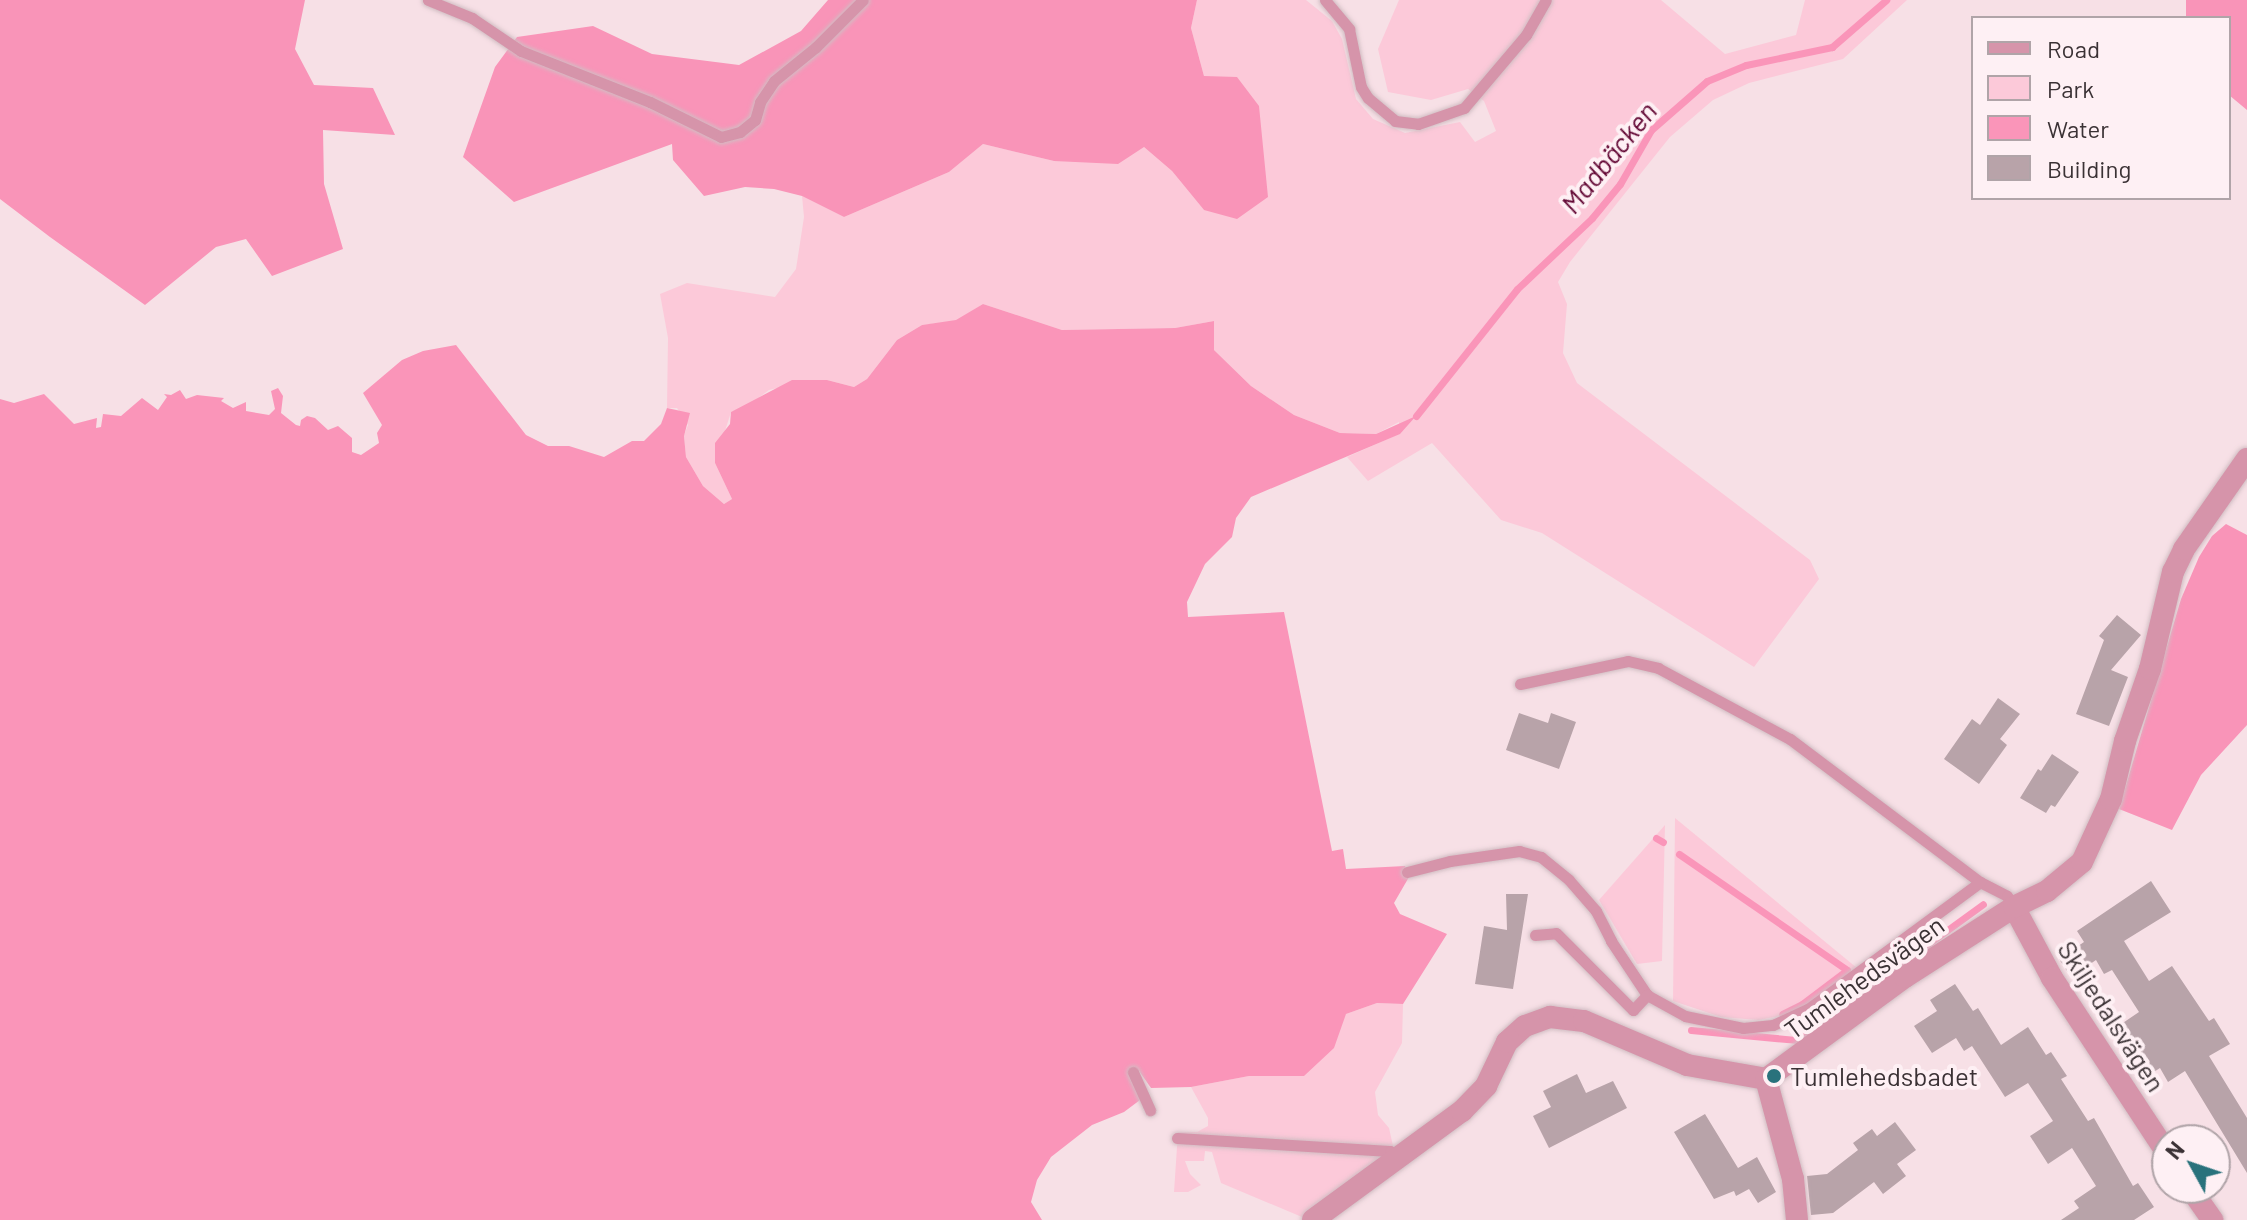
<!DOCTYPE html>
<html>
<head>
<meta charset="utf-8">
<style>
  body { margin:0 }
  #map { position:relative; width:2247px; height:1220px; overflow:hidden; background:#f7e0e6; font-family:Barlow,sans-serif }
  div>[style] { position:absolute }
  [style*='--x'] { left:calc(var(--x)*1px); top:calc(var(--y)*1px); width:calc(var(--w)*1px); rotate:calc(var(--a)*1deg) }
  .green>* { inset:0; background:#fcc9d9 }
  .forest>* { inset:0; background:#f994b8 }
  .water>* { inset:0; background:#fa95b9 }
  .stream>* { height:7px; margin:-3.5px; padding:0 3.5px; transform-origin:3.5px; border-radius:3.5px; background:#fa95b9 }
  .building>* { inset:0; background:#b8a3a9 }
  .roads { filter:drop-shadow(0 0 2px #d1bdc3) drop-shadow(0 0 2px #d1bdc3) }
  .service>* { height:11px; margin:-5.5px; padding:0 5.5px; transform-origin:5.5px; border-radius:5.5px; background:#d694aa }
  .minor>* { height:22px; margin:-11px; padding:0 11px; transform-origin:11px; border-radius:11px; background:#d694aa }
  .dots>* { width:22px; height:22px; translate:-50% -50%; box-sizing:border-box; border:4px solid #fef0f4; border-radius:50% }
  span { translate:-50% -50%; white-space:nowrap; text-align:center; line-height:1.15; -webkit-text-stroke:8px #fef0f4; paint-order:stroke }
  .street-label { font-size:26px; color:#3b3235 }
  .poi-label { font-size:26px; color:#3b3235 }
  .left { translate:0 -50%; text-align:left }
  .water-label { font-size:28px; color:#630835; font-style:italic }
  .legend { position:absolute; left:1971px; top:16px; width:260px; height:184px; box-sizing:border-box; background:#fef0f4; border:2px solid #b0a4a8; margin:0; padding:10px 14px; list-style:none; font-size:24px; color:#3b3235 }
  .legend li { display:flex; align-items:center; gap:16px; height:40px }
  .legend b { width:40px; border:2px solid #b0a4a8 }
  .north { position:absolute; left:2151px; top:1124px; width:80px; height:80px; box-sizing:border-box; background:#fef0f4; border:2px solid #b0a4a8; border-radius:50%; rotate:310deg; font-size:22px; font-weight:700; line-height:32px; text-align:center; color:#3b3235 }
  .north::after { content:''; display:block; margin:auto; width:28px; height:36px; background:#29727c; clip-path:polygon(50% 0,100% 100%,50% 72%,0 100%) }
</style>
</head>
<body>
<div id="map">
  <div class="green">
    <div style="clip-path:polygon(1197px 0,1306px 0,1332px 21px,1342px 39px,1356px 99px,1373px 119px,1405px 133px,1460px 122px,1475px 142px,1496px 131px,1484px 101px,1468px 89px,1431px 100px,1388px 92px,1378px 49px,1399px 0,1661px 0,1725px 54px,1796px 35px,1805px 0,1907px 0,1843px 59px,1749px 83px,1713px 100px,1670px 137px,1570px 262px,1558px 282px,1567px 304px,1563px 353px,1577px 383px,1810px 560px,1819px 579px,1754px 667px,1542px 533px,1501px 520px,1432px 443px,1368px 481px,1347px 457px,1399px 434px,1399px 422px,1376px 434px,1340px 433px,1294px 415px,1251px 386px,1214px 350px,1214px 321px,1175px 328px,1062px 330px,983px 304px,956px 321px,922px 325px,897px 340px,867px 379px,854px 387px,827px 380px,811px 380px,769px 390px,749px 405px,731px 412px,715px 463px,732px 499px,724px 504px,703px 486px,686px 457px,684px 435px,688px 425px,677px 408px,667px 408px,668px 338px,660px 294px,687px 283px,775px 297px,796px 269px,804px 217px,802px 196px,844px 217px,949px 172px,983px 144px,1054px 161px,1144px 147px,1172px 171px,1204px 210px,1204px 76px,1191px 28px)"></div>
    <div style="clip-path:polygon(1675px 818px,1857px 968px,1804px 1006px,1784px 1015px,1759px 1020px,1721px 1017px,1673px 1001px)"></div>
    <div style="clip-path:polygon(1665px 825px,1662px 961px,1637px 964px,1599px 900px)"></div>
    <div style="clip-path:polygon(1377px 1003px,1403px 1004px,1402px 1043px,1375px 1092px,1378px 1115px,1389px 1128px,1393px 1146px,1382px 1157px,1302px 1217px,1221px 1183px,1212px 1152px,1205px 1151px,1204px 1161px,1185px 1161px,1190px 1174px,1201px 1185px,1188px 1192px,1174px 1192px,1178px 1132px,1197px 1132px,1208px 1126px,1208px 1118px,1191px 1087px,1249px 1076px,1304px 1076px,1346px 1014px)"></div>
  </div>
  <div class="forest">
    <div style="clip-path:polygon(0 0,305px 0,295px 49px,314px 85px,373px 88px,395px 135px,323px 130px,324px 184px,343px 249px,272px 276px,246px 239px,216px 247px,145px 305px,50px 237px,0 199px)"></div>
    <div style="clip-path:polygon(828px 0,1197px 0,1191px 28px,1204px 76px,1237px 77px,1259px 106px,1268px 197px,1237px 219px,1204px 210px,1172px 171px,1144px 147px,1118px 164px,1054px 161px,983px 144px,949px 172px,844px 217px,802px 196px,774px 189px,745px 187px,704px 196px,673px 160px,672px 144px,514px 202px,463px 157px,495px 67px,517px 37px,593px 26px,652px 54px,739px 65px,801px 31px)"></div>
    <div style="clip-path:polygon(2186px 0,2247px 0,2247px 110px,2229px 95px,2229px 18px,2186px 18px)"></div>
    <div style="clip-path:polygon(2226px 524px,2247px 535px,2247px 725px,2201px 775px,2172px 830px,2119px 809px,2181px 599px,2199px 557px,2212px 536px)"></div>
  </div>
  <div class="water">
    <div style="clip-path:polygon(983px 304px,1062px 330px,1175px 328px,1214px 321px,1214px 350px,1251px 386px,1294px 415px,1340px 433px,1376px 434px,1416px 416px,1400px 434px,1251px 497px,1236px 518px,1232px 537px,1205px 564px,1187px 602px,1188px 617px,1284px 612px,1332px 851px,1343px 849px,1346px 869px,1405px 866px,1409px 877px,1394px 903px,1400px 914px,1447px 934px,1403px 1004px,1377px 1003px,1346px 1014px,1334px 1048px,1304px 1076px,1249px 1076px,1191px 1087px,1151px 1088px,1139px 1071px,1134px 1072px,1140px 1100px,1124px 1112px,1092px 1125px,1051px 1157px,1037px 1180px,1031px 1202px,1042px 1220px,0 1220px,0 399px,14px 403px,44px 394px,74px 424px,97px 418px,96px 428px,101px 427px,103px 414px,121px 416px,142px 398px,158px 410px,167px 397px,164px 394px,171px 395px,180px 390px,186px 399px,197px 395px,224px 398px,221px 401px,233px 408px,246px 402px,246px 411px,269px 415px,275px 409px,271px 391px,278px 388px,283px 396px,281px 413px,296px 425px,300px 426px,301px 420px,307px 416px,315px 418px,328px 430px,338px 426px,352px 438px,352px 452px,361px 455px,379px 443px,377px 433px,382px 425px,363px 393px,402px 360px,423px 351px,456px 345px,526px 435px,548px 446px,569px 446px,604px 457px,632px 441px,644px 441px,661px 424px,667px 408px,690px 413px,684px 436px,686px 457px,703px 486px,724px 504px,732px 499px,715px 463px,715px 443px,730px 424px,731px 412px,792px 380px,827px 380px,854px 387px,867px 379px,897px 340px,922px 325px,956px 320px)"></div>
  </div>
  <div class="stream">
    <div style="--x:1416;--y:416;--w:162;--a:-51.5"></div>
    <div style="--x:1517;--y:289;--w:103;--a:-43.4"></div>
    <div style="--x:1592;--y:218;--w:44;--a:-50.5"></div>
    <div style="--x:1620;--y:184;--w:62;--a:-60.1"></div>
    <div style="--x:1651;--y:130;--w:74;--a:-41.2"></div>
    <div style="--x:1707;--y:81;--w:42;--a:-22.3"></div>
    <div style="--x:1746;--y:65;--w:88;--a:-11.8"></div>
    <div style="--x:1832;--y:47;--w:72;--a:-41"></div>
    <div style="--x:1656;--y:838;--w:8;--a:30"></div>
    <div style="--x:1679;--y:854;--w:204;--a:34.6"></div>
    <div style="--x:1847;--y:970;--w:56;--a:142.9"></div>
    <div style="--x:1802;--y:1004;--w:22;--a:153"></div>
    <div style="--x:1691;--y:1030;--w:105;--a:5.4"></div>
    <div style="--x:1796;--y:1040;--w:231;--a:-36"></div>
  </div>
  <div class="building">
    <div style="clip-path:polygon(2117px 615px,2141px 635px,2111px 670px,2128px 677px,2109px 726px,2076px 714px,2104px 640px,2099px 636px)"></div>
    <div style="clip-path:polygon(1998px 698px,2020px 714px,2000px 739px,2007px 745px,1979px 784px,1944px 759px,1972px 719px,1980px 725px)"></div>
    <div style="clip-path:polygon(1519px 713px,1548px 723px,1551px 713px,1576px 722px,1559px 769px,1506px 750px)"></div>
    <div style="clip-path:polygon(2052px 754px,2079px 772px,2055px 807px,2051px 805px,2046px 813px,2020px 798px,2038px 769px,2041px 771px)"></div>
    <div style="clip-path:polygon(2151px 881px,2171px 912px,2124px 941px,2149px 981px,2172px 966px,2209px 1021px,2214px 1018px,2230px 1044px,2209px 1056px,2247px 1118px,2247px 1173px,2185px 1071px,2168px 1082px,2160px 1068px,2140px 1081px,2125px 1058px,2128px 1057px,2111px 1031px,2139px 1012px,2112px 970px,2104px 974px,2096px 960px,2071px 977px,2059px 959px,2084px 942px,2077px 931px)"></div>
    <div style="clip-path:polygon(1506px 894px,1528px 894px,1513px 989px,1475px 984px,1484px 926px,1507px 930px)"></div>
    <div style="clip-path:polygon(1955px 984px,1973px 1011px,1978px 1008px,2001px 1045px,2028px 1027px,2046px 1055px,2051px 1052px,2067px 1076px,2061px 1079px,2088px 1121px,2094px 1118px,2133px 1186px,2138px 1183px,2154px 1207px,2134px 1220px,2061px 1220px,2079px 1208px,2074px 1201px,2096px 1186px,2072px 1148px,2048px 1164px,2030px 1136px,2053px 1121px,2028px 1083px,2005px 1097px,1972px 1046px,1964px 1051px,1956px 1038px,1932px 1053px,1914px 1026px,1937px 1011px,1930px 1000px)"></div>
    <div style="clip-path:polygon(1577px 1074px,1586px 1093px,1613px 1081px,1627px 1108px,1549px 1148px,1533px 1116px,1551px 1107px,1543px 1091px)"></div>
    <div style="clip-path:polygon(1705px 1114px,1738px 1168px,1757px 1157px,1776px 1192px,1758px 1203px,1749px 1189px,1736px 1196px,1734px 1191px,1714px 1199px,1674px 1132px)"></div>
    <div style="clip-path:polygon(1895px 1122px,1916px 1150px,1897px 1164px,1906px 1176px,1883px 1194px,1874px 1182px,1833px 1213px,1811px 1215px,1807px 1176px,1827px 1174px,1858px 1150px,1853px 1143px,1872px 1129px,1877px 1136px)"></div>
  </div>
  <div class="roads">
    <div class="service">
      <div style="--x:428;--y:0;--w:48;--a:22.2"></div>
      <div style="--x:472;--y:18;--w:59;--a:34"></div>
      <div style="--x:521;--y:51;--w:139;--a:21.6"></div>
      <div style="--x:650;--y:102;--w:79;--a:26.2"></div>
      <div style="--x:721;--y:137;--w:20;--a:-15"></div>
      <div style="--x:740;--y:132;--w:19;--a:-39"></div>
      <div style="--x:755;--y:120;--w:19;--a:-74"></div>
      <div style="--x:760;--y:102;--w:25;--a:-56"></div>
      <div style="--x:774;--y:81;--w:54;--a:-39"></div>
      <div style="--x:816;--y:47;--w:66;--a:-45"></div>
      <div style="--x:1325;--y:0;--w:38;--a:50"></div>
      <div style="--x:1349;--y:29;--w:59;--a:78.3"></div>
      <div style="--x:1361;--y:87;--w:13;--a:58"></div>
      <div style="--x:1368;--y:98;--w:35;--a:40"></div>
      <div style="--x:1395;--y:121;--w:23;--a:7"></div>
      <div style="--x:1418;--y:124;--w:49;--a:-19.2"></div>
      <div style="--x:1464;--y:108;--w:96;--a:-49.7"></div>
      <div style="--x:1526;--y:35;--w:40;--a:-60.3"></div>
      <div style="--x:1520;--y:684;--w:110;--a:-12"></div>
      <div style="--x:1628;--y:661;--w:31;--a:13"></div>
      <div style="--x:1658;--y:668;--w:150;--a:28.3"></div>
      <div style="--x:1790;--y:739;--w:238;--a:37"></div>
      <div style="--x:1980;--y:882;--w:30;--a:27"></div>
      <div style="--x:2007;--y:896;--w:13;--a:58"></div>
      <div style="--x:1407;--y:872;--w:44;--a:-14.3"></div>
      <div style="--x:1450;--y:861;--w:70;--a:-8.2"></div>
      <div style="--x:1519;--y:851;--w:23;--a:15"></div>
      <div style="--x:1541;--y:857;--w:36;--a:39"></div>
      <div style="--x:1569;--y:880;--w:41;--a:48.9"></div>
      <div style="--x:1596;--y:911;--w:34;--a:63"></div>
      <div style="--x:1611;--y:941;--w:65;--a:56.3"></div>
      <div style="--x:1647;--y:995;--w:43;--a:28.9"></div>
      <div style="--x:1685;--y:1016;--w:59;--a:11.7"></div>
      <div style="--x:1743;--y:1028;--w:30;--a:-6"></div>
      <div style="--x:1773;--y:1025;--w:38;--a:-25"></div>
      <div style="--x:1808;--y:1009;--w:214;--a:-36.4"></div>
      <div style="--x:1535;--y:935;--w:21;--a:-5"></div>
      <div style="--x:1556;--y:933;--w:109;--a:45"></div>
      <div style="--x:1633;--y:1010;--w:21;--a:-47"></div>
      <div style="--x:1133;--y:1072;--w:42;--a:65.9"></div>
      <div style="--x:1177;--y:1138;--w:213;--a:3.5"></div>
      <div style="--x:1390;--y:1151;--w:9;--a:36"></div>
    </div>
    <div class="minor">
      <div style="--x:2014;--y:907;--w:81;--a:61.8"></div>
      <div style="--x:2052;--y:978;--w:209;--a:56.7"></div>
      <div style="--x:1766;--y:1079;--w:104;--a:74.9"></div>
      <div style="--x:1793;--y:1179;--w:41;--a:84.4"></div>
      <div style="--x:2190;--y:1188;--w:39;--a:55"></div>
      <div style="--x:1313;--y:1220;--w:185;--a:-36.2"></div>
      <div style="--x:1462;--y:1111;--w:35;--a:-46"></div>
      <div style="--x:1486;--y:1086;--w:49;--a:-64.5"></div>
      <div style="--x:1507;--y:1042;--w:24;--a:-42"></div>
      <div style="--x:1525;--y:1026;--w:27;--a:-20"></div>
      <div style="--x:1550;--y:1017;--w:34;--a:7"></div>
      <div style="--x:1584;--y:1021;--w:112;--a:23.1"></div>
      <div style="--x:1687;--y:1065;--w:80;--a:10"></div>
      <div style="--x:1766;--y:1079;--w:172;--a:-36.3"></div>
      <div style="--x:1905;--y:977;--w:130;--a:-32.7"></div>
      <div style="--x:2014;--y:907;--w:37;--a:-26"></div>
      <div style="--x:2047;--y:891;--w:45;--a:-39.6"></div>
      <div style="--x:2082;--y:862;--w:69;--a:-65.3"></div>
      <div style="--x:2111;--y:799;--w:60;--a:-76.4"></div>
      <div style="--x:2125;--y:741;--w:76;--a:-70.9"></div>
      <div style="--x:2150;--y:669;--w:100;--a:-76.7"></div>
      <div style="--x:2173;--y:572;--w:25;--a:-64"></div>
      <div style="--x:2184;--y:549;--w:110;--a:-55"></div>
    </div>
  </div>
  <div class="dots">
    <div style="left:1774px;top:1076px;background:#29727c"></div>
  </div>
  <div class="street-label">
    <span style="left:1864px;top:977px;rotate:-36deg">Tumlehedsvägen</span>
    <span style="left:2112px;top:1016px;rotate:57deg">Skiljedalsvägen</span>
  </div>
  <div class="poi-label">
    <span class="left" style="left:1790px;top:1076px">Tumlehedsbadet</span>
  </div>
  <div class="water-label">
    <span style="left:1608px;top:157px;rotate:-51deg">Madbäcken</span>
  </div>
  <ul class="legend">
  <li><b style="height:10px;background:#d694aa"></b>Road</li>
  <li><b style="height:22px;background:#fcc9d9"></b>Park</li>
  <li><b style="height:22px;background:#fa95b9"></b>Water</li>
  <li><b style="height:22px;background:#b8a3a9"></b>Building</li>
  </ul>
  <div class="north">N</div>
</div>
</body>
</html>
